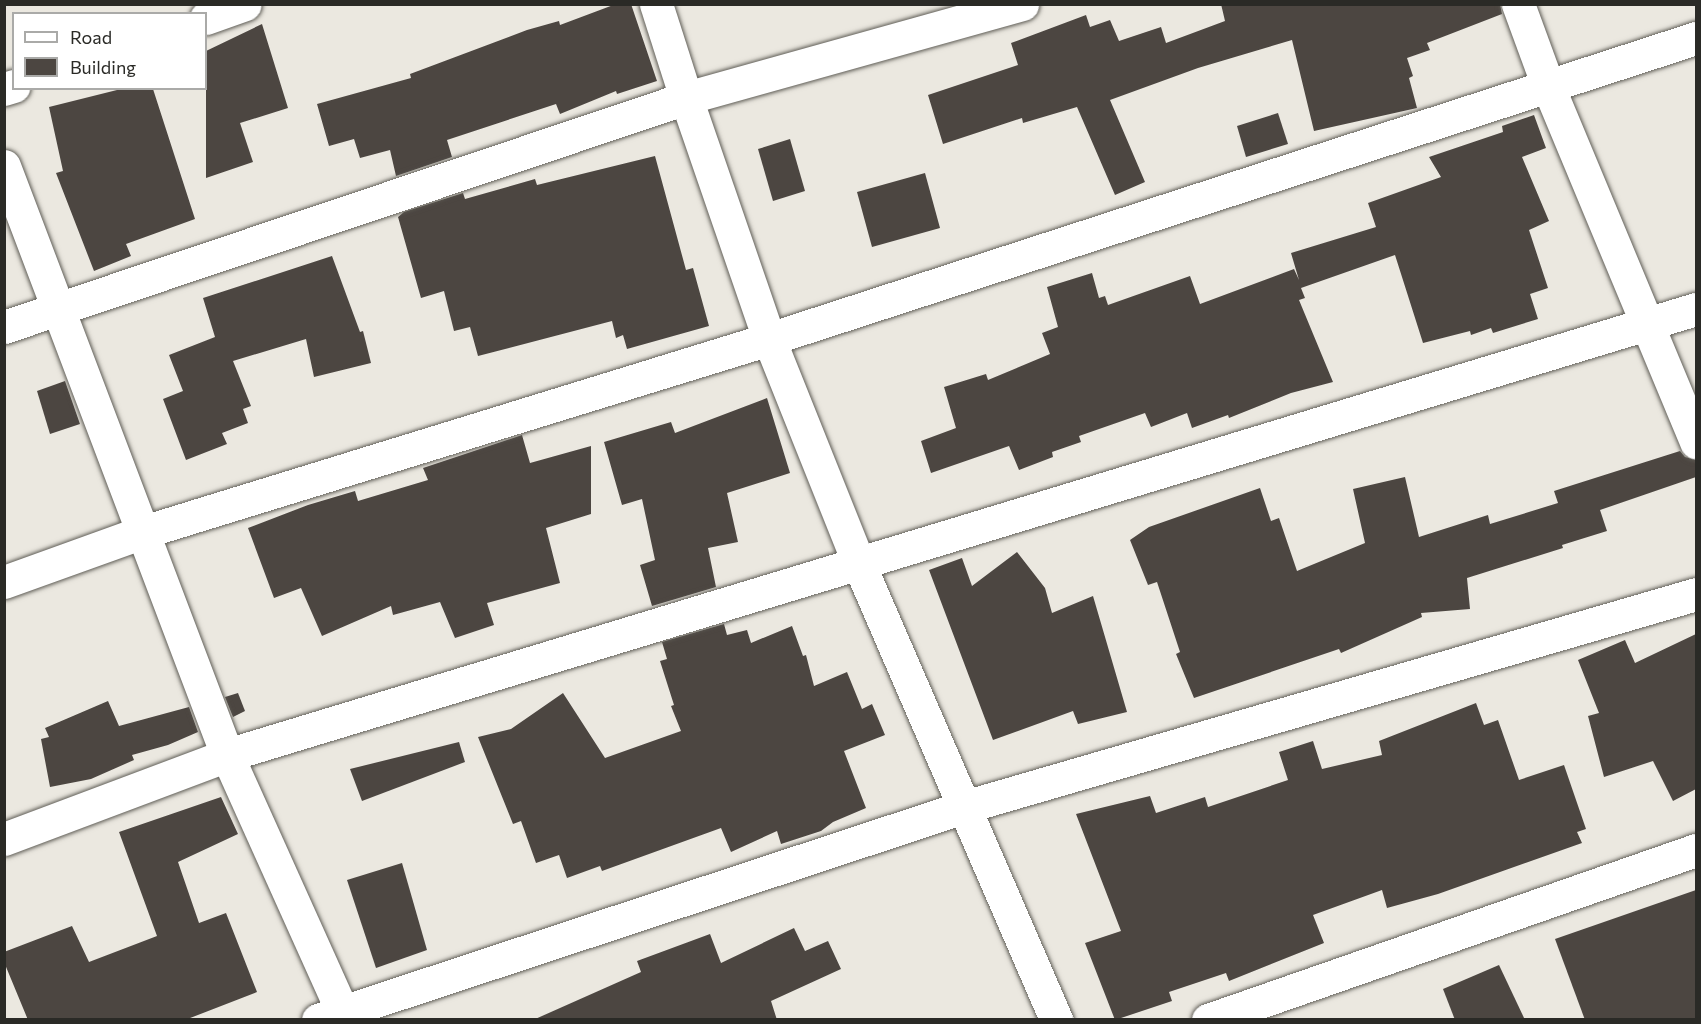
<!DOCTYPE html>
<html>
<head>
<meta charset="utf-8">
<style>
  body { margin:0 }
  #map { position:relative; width:1701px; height:1024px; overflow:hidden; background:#ebe8e0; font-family:Commissioner,sans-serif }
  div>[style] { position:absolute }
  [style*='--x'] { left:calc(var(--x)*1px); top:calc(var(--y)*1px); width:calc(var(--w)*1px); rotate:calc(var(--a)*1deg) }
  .building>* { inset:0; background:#4c4641 }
  .roads { filter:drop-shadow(0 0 2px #605e57) drop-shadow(0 0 2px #605e57) }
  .minor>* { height:33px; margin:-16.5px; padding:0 16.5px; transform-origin:16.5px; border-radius:16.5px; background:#fff }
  span { translate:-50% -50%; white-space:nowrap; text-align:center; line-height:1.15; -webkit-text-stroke:6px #fff; paint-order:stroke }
  .frame { position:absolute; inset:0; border:6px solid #2a2a26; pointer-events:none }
  .legend { position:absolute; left:12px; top:12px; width:195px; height:78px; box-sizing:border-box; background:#fff; border:2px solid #aaaaa8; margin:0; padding:8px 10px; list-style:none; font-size:18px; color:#2a2a26 }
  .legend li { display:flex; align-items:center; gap:12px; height:30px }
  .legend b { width:30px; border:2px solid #aaaaa8 }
</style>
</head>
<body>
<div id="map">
  <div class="building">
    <div style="clip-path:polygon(616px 4px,631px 4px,657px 81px,617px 94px,616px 91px,560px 114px,556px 104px,447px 140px,452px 157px,396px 176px,390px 150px,360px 158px,354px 139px,329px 146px,317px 104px,411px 78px,410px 74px,527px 30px,559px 21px,560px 25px)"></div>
    <div style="clip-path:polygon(1221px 4px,1500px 4px,1502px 14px,1427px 43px,1430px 50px,1407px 58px,1413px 76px,1409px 78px,1417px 108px,1314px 131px,1292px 40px,1198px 68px,1110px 100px,1145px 182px,1115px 195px,1077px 107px,1023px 123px,1022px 118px,943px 144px,928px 95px,1018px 65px,1011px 43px,1086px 15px,1090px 27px,1110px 20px,1119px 41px,1161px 27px,1166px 43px,1225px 21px)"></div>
    <div style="clip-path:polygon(262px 24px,288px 108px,240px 123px,253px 162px,206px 178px,206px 51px)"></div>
    <div style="clip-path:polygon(121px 89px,153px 89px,195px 219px,126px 244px,131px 256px,94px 271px,56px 173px,63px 171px,49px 107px)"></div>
    <div style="clip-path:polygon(1278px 113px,1288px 144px,1246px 157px,1237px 126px)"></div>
    <div style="clip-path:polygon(1534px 115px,1546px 148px,1522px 157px,1549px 221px,1529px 230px,1548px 288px,1530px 294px,1538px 319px,1493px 333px,1491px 328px,1471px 335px,1470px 331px,1423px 343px,1395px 255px,1301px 288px,1305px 298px,1299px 300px,1333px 382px,1291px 393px,1229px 418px,1228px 415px,1192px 428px,1187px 413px,1151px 427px,1145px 413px,1079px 436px,1081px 442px,1052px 452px,1053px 457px,1019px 470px,1009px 446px,931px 473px,921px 441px,956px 428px,944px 387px,986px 374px,988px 380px,1050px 354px,1042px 333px,1058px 327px,1047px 287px,1092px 273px,1099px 298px,1105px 296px,1108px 305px,1190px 276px,1200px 304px,1294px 269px,1299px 280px,1291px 253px,1376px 227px,1368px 203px,1441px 177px,1429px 157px,1503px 132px,1502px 126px)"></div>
    <div style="clip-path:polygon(790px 139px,805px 191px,773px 201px,758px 149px)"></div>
    <div style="clip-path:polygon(655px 156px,686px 270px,693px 268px,709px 326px,627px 349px,623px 335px,616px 338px,612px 321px,478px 356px,470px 327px,454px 331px,444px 291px,421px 298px,398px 217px,404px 212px,463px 193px,465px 199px,535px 179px,537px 185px)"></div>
    <div style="clip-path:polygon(925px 173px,940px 228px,872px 247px,857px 192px)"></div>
    <div style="clip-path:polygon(332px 256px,360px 332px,363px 331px,371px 363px,314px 377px,306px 339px,233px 361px,251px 406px,243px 409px,248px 423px,222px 433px,227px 444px,186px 460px,163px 399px,183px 391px,169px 355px,215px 337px,203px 298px)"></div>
    <div style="clip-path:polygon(65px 381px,80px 424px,50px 434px,37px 391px)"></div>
    <div style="clip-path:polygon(767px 398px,790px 473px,727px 493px,738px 542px,708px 548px,716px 587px,652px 606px,640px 565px,655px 560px,642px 499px,622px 505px,604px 442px,671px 422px,675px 433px)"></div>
    <div style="clip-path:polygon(522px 435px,530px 463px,591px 446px,591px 514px,546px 528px,560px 583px,487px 603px,494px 625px,455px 638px,440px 602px,393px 615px,391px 606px,322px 636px,301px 588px,274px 598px,248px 528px,308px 505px,355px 491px,358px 501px,428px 480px,423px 468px)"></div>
    <div style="clip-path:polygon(1680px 451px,1685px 457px,1696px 460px,1696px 477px,1600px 510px,1607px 531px,1562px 545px,1563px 548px,1467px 578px,1470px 609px,1421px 613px,1422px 617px,1341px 653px,1339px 649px,1194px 698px,1176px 654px,1180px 652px,1157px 582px,1148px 585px,1130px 540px,1149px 527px,1260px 488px,1271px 521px,1279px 518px,1297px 571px,1365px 543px,1353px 489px,1405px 477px,1419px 537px,1488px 515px,1490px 524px,1558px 503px,1554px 491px)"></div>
    <div style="clip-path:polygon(1017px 552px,1045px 588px,1052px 613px,1093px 596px,1127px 712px,1078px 724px,1073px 711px,993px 740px,929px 570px,962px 558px,972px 586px)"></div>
    <div style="clip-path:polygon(724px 624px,727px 635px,747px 630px,751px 643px,792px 626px,803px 656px,806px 655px,814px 686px,847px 672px,862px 709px,872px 704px,885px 735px,844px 751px,866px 808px,833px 822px,821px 831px,781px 844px,777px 831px,731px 852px,721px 828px,602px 871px,600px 866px,567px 878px,559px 855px,536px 863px,521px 821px,513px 824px,478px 737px,511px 729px,563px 693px,605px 758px,681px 731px,671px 706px,674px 705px,660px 661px,667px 659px,662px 642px)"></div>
    <div style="clip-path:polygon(1696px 634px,1696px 789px,1673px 801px,1653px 761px,1604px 777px,1588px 716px,1599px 713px,1578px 660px,1625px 640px,1635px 663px)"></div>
    <div style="clip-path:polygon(238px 693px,245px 711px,233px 717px,225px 697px)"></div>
    <div style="clip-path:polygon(108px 701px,119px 726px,189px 707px,198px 732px,168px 745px,132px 755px,134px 760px,91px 779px,50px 787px,41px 739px,49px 737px,45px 728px)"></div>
    <div style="clip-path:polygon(1476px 703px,1484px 725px,1498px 720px,1519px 780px,1564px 765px,1586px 829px,1577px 832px,1582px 843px,1438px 894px,1387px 908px,1382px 890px,1313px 915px,1324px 943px,1229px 981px,1226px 973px,1169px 992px,1172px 1001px,1115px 1020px,1085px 943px,1121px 931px,1076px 814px,1150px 796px,1156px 813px,1205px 797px,1208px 807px,1288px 780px,1279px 752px,1313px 741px,1322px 769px,1382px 755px,1379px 741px)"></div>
    <div style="clip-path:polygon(459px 742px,465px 762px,362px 801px,350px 769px)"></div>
    <div style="clip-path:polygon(221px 797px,238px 834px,178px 862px,199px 923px,226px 913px,257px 992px,185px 1020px,28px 1020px,4px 962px,4px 952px,72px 926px,89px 962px,157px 936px,119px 832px)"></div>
    <div style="clip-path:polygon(402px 863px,427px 950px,376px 968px,347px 880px)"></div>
    <div style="clip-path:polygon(1696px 890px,1696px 1020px,1585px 1020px,1555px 939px)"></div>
    <div style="clip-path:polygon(794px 928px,805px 951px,828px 941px,841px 969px,771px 1001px,777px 1020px,533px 1020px,641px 972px,637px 961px,710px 934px,721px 963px)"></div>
    <div style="clip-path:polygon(1499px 965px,1525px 1020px,1455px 1020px,1443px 989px)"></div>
  </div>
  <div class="roads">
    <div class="minor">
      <div style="--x:656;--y:4;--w:99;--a:72.3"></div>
      <div style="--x:686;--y:98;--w:255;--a:71"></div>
      <div style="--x:769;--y:339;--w:242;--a:68.2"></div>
      <div style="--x:859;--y:564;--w:497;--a:66.6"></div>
      <div style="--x:1518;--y:4;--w:87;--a:69.9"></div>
      <div style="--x:1548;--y:86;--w:386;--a:67.4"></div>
      <div style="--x:206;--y:18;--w:41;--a:-19.7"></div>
      <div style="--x:4;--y:89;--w:10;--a:-17"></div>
      <div style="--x:4;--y:166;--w:630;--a:69.26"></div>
      <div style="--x:227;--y:755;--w:290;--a:65.8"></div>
      <div style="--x:4;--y:327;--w:719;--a:-18.56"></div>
      <div style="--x:686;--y:98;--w:349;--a:-15.6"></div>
      <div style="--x:4;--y:582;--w:148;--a:-19.8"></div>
      <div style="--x:143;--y:532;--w:655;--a:-17.13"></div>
      <div style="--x:769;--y:339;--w:975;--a:-17.99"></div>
      <div style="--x:4;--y:839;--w:238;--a:-20.6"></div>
      <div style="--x:227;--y:755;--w:1535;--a:-16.89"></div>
      <div style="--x:318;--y:1020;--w:680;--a:-18.25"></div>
      <div style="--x:964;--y:807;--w:762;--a:-16.22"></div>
      <div style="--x:1208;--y:1020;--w:517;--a:-19.21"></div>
    </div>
  </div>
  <div class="frame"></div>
  <ul class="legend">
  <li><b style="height:8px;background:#fff"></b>Road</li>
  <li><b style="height:16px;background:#4c4641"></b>Building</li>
  </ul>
</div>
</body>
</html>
